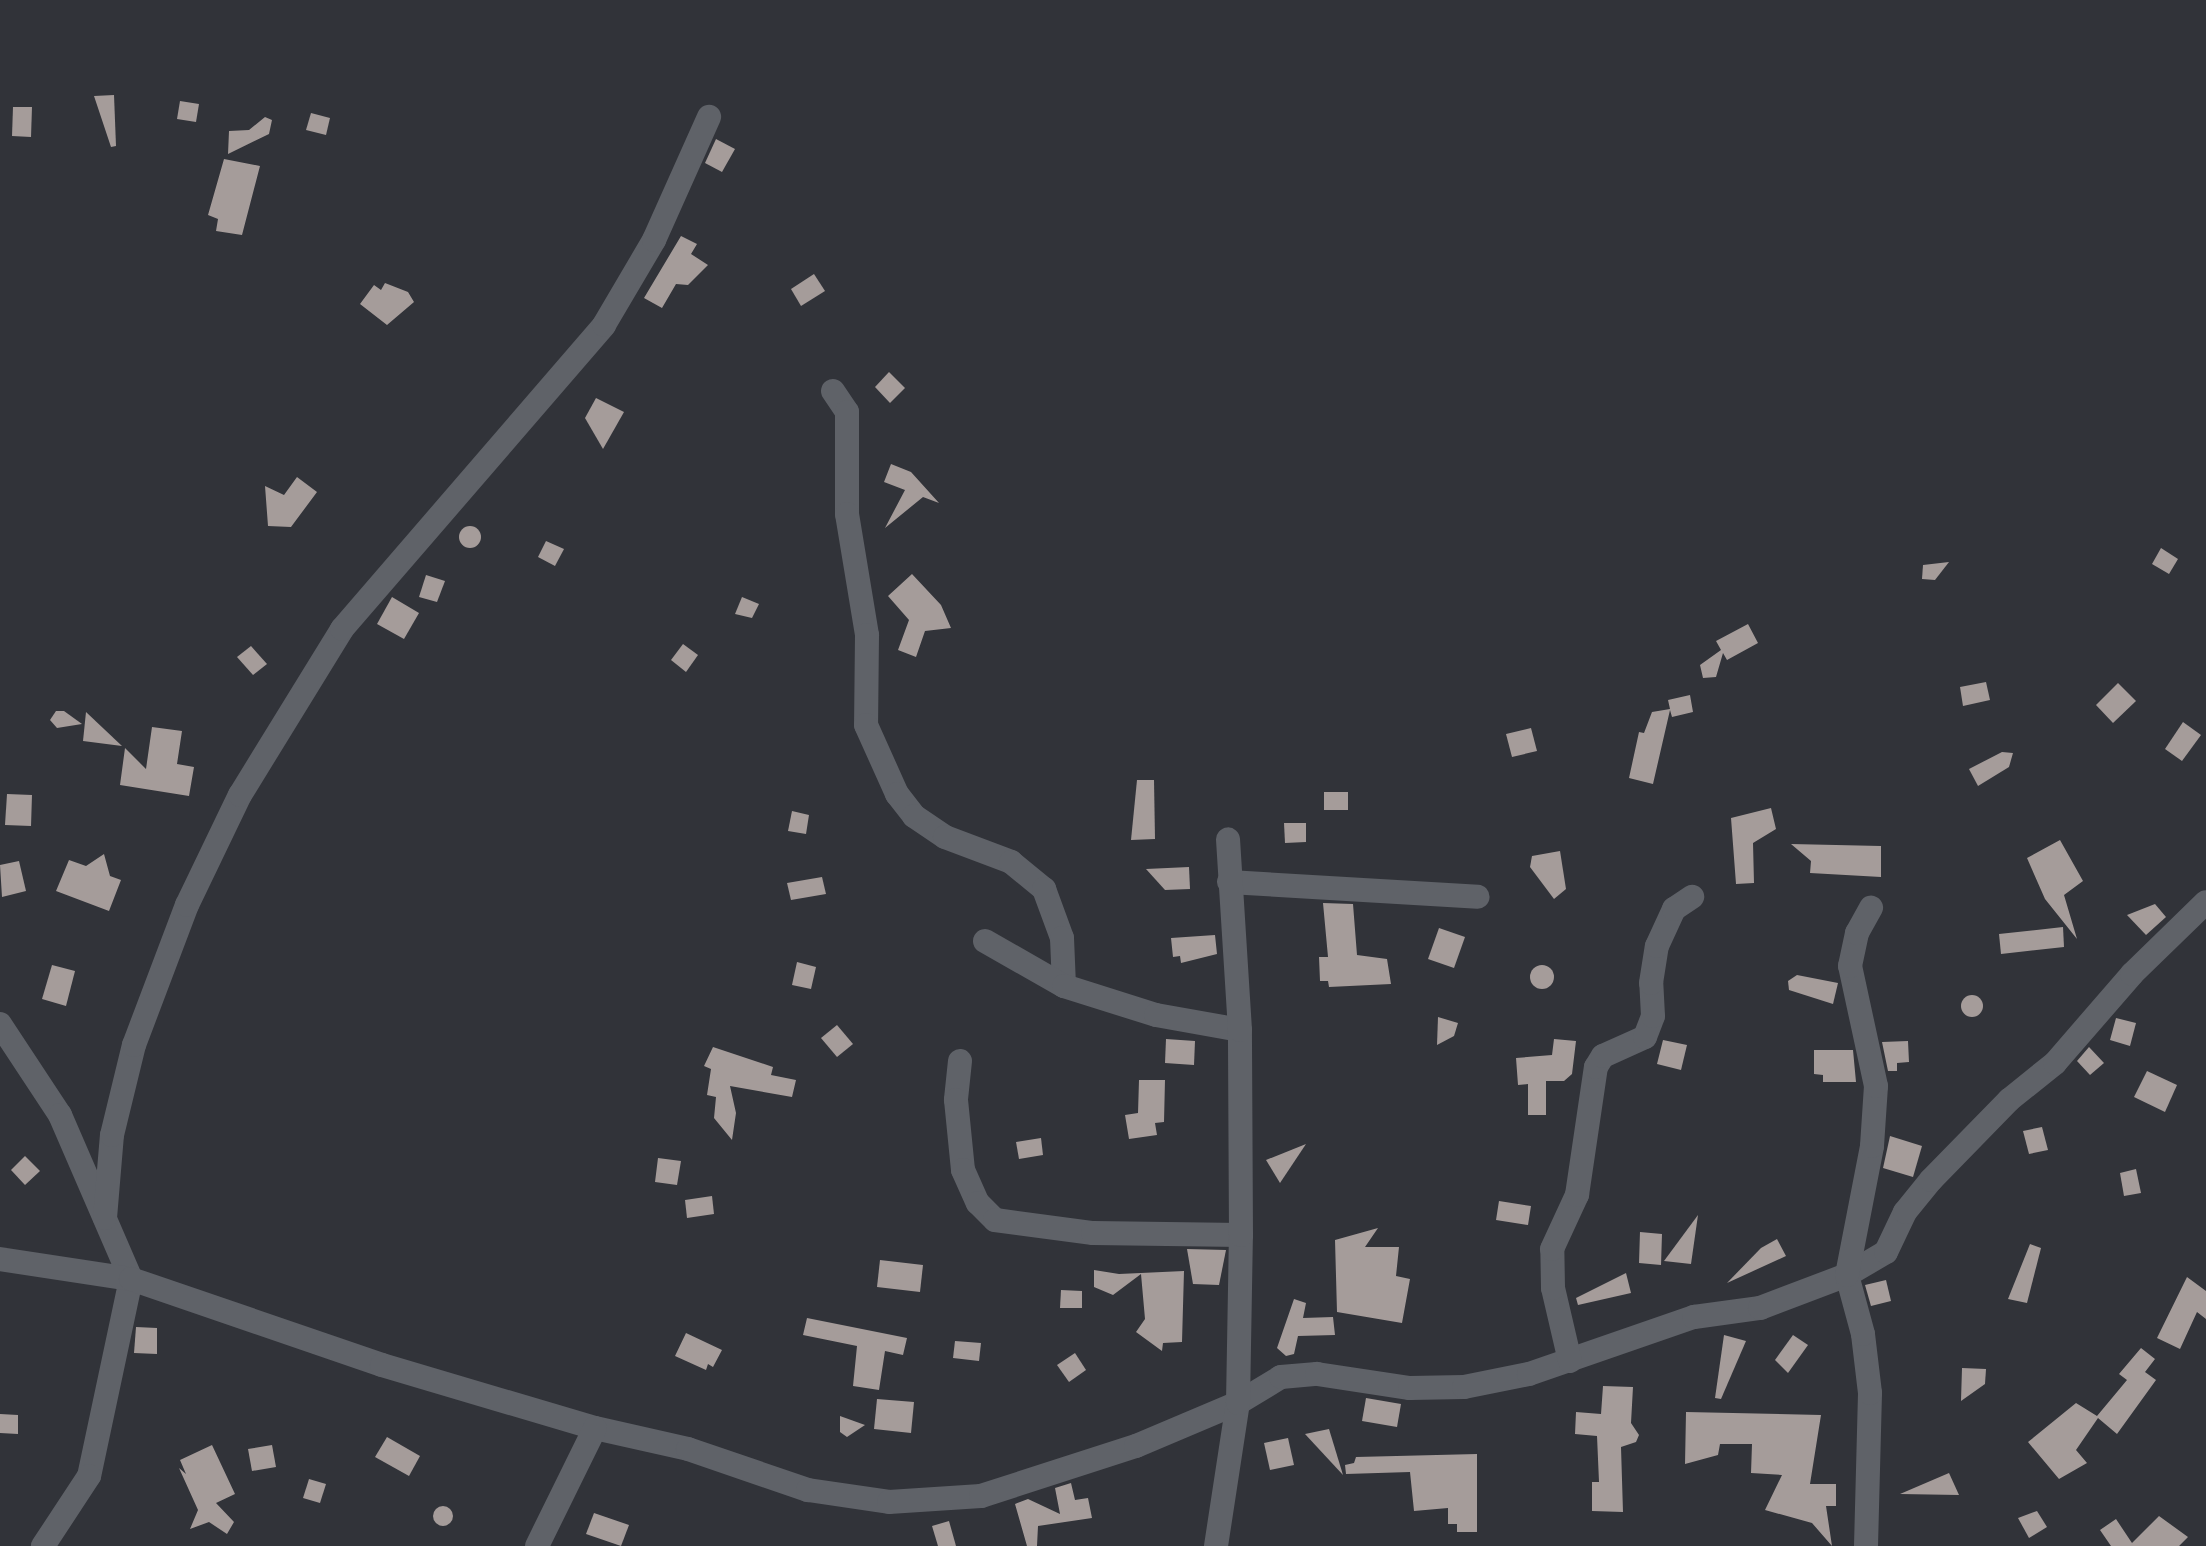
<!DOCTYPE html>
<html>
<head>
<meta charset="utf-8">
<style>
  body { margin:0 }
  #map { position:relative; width:2206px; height:1546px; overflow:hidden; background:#313339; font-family:"Source Sans 3",sans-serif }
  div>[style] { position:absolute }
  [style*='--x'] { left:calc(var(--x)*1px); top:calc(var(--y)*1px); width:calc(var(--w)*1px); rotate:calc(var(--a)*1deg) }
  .building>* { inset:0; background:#a59c9a }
  .round { border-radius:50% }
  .minor>* { height:24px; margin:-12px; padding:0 12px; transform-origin:12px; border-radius:12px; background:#5f6268 }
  span { translate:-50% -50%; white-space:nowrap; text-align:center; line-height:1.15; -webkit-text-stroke:8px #313339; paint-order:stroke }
</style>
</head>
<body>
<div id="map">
  <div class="building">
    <div style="clip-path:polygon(114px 95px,116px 146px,111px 147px,94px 96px)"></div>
    <div style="clip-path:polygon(180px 101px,199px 104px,196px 122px,177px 119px)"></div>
    <div style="clip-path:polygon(13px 107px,32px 107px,31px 137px,12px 136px)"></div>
    <div style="clip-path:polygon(311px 113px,330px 118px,326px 135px,306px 130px)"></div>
    <div style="clip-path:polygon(265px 117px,272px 120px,269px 134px,228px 154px,229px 131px,249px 130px)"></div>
    <div style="clip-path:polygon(716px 139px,735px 149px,722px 172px,705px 163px)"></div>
    <div style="clip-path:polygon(224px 159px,260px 166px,242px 235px,216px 231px,218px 219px,208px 215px)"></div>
    <div style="clip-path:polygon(681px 236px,697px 244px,691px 254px,708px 265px,688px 285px,676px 284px,662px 308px,644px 298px)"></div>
    <div style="clip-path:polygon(814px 274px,825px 291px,801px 306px,791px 289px)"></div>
    <div style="clip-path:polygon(385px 283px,408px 292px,414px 302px,387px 325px,360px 304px,374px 285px,381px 290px)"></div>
    <div style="clip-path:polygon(889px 372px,905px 388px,890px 403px,875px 387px)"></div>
    <div style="clip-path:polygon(596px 398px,624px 412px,603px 449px,585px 418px)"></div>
    <div style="clip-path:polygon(891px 464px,911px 472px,939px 503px,923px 497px,885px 528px,905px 490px,884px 482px)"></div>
    <div style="clip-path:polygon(297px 477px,317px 492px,291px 527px,268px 526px,265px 486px,284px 495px)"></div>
    <div class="round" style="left:459px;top:526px;width:22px;height:22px"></div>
    <div style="clip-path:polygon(546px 541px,564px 549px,555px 566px,538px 557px)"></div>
    <div style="clip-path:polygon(2161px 548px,2178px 559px,2169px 574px,2152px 564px)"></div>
    <div style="clip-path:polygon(1949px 562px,1935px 580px,1922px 579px,1923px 565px)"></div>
    <div style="clip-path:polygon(912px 574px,941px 605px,951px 628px,925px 631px,916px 657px,898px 650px,909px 620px,888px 596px)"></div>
    <div style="clip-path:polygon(426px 575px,445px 581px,437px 602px,419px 597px)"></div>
    <div style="clip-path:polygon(392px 597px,419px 613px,404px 639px,377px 624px)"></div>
    <div style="clip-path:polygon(742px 597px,759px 604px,752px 618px,735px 614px)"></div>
    <div style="clip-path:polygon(1748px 624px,1758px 643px,1727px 660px,1723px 653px,1716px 677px,1703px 678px,1700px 665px,1721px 650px,1716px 641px)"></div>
    <div style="clip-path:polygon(683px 644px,698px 655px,686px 672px,671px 660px)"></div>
    <div style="clip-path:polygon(251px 646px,267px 664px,253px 675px,237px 657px)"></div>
    <div style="clip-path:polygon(1986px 682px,1990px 700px,1963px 706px,1960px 687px)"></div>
    <div style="clip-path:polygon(2118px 683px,2136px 701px,2113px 723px,2096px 705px)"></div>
    <div style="clip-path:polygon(1690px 695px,1693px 712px,1672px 717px,1670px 710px,1653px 784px,1629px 778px,1639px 732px,1644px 733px,1652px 712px,1670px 709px,1668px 700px)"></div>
    <div style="clip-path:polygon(56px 711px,64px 711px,82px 724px,57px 728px,50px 720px)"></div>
    <div style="clip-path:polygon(86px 712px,122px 746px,83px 741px)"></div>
    <div style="clip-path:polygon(2183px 722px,2201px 735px,2182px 761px,2165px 749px)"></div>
    <div style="clip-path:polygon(152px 727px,182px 731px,177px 764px,194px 767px,189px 796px,120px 785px,125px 748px,146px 769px)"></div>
    <div style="clip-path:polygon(1531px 728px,1537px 751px,1512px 757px,1506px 734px)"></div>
    <div style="clip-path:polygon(2002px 752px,2013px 753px,2009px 767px,1978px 786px,1969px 769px)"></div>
    <div style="clip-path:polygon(1137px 780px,1154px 780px,1155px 839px,1131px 840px)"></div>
    <div style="clip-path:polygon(1324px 792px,1348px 792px,1348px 810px,1324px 810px)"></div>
    <div style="clip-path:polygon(7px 794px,32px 795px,31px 826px,5px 825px)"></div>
    <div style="clip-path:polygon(1771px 808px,1776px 829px,1753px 843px,1754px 883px,1736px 884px,1731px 818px)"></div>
    <div style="clip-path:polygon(792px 811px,809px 815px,806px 834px,788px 831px)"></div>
    <div style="clip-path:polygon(1284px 823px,1306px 823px,1306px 842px,1285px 843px)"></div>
    <div style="clip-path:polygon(2060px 840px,2083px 881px,2064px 895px,2077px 939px,2045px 899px,2027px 858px)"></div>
    <div style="clip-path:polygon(1791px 844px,1881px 846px,1881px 877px,1810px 873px,1811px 861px)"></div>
    <div style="clip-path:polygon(1560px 851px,1566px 889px,1554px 899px,1530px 867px,1532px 856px)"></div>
    <div style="clip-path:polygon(104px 854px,110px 876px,121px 880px,109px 911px,56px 891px,69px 860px,86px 866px)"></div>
    <div style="clip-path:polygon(19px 861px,26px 891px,2px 897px,0 865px)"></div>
    <div style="clip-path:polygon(1189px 867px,1190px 889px,1165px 890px,1146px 869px)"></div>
    <div style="clip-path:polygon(822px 877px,826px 894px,791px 900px,787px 883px)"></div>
    <div style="clip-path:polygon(1323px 903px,1353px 904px,1357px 955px,1387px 959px,1391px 984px,1329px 987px,1328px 981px,1320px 981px,1319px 957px,1328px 957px)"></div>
    <div style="clip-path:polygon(2155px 904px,2166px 917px,2146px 935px,2127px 915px)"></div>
    <div style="clip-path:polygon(2063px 927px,2064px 947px,2001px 954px,1999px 934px)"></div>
    <div style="clip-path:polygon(1439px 928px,1465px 937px,1454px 968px,1428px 959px)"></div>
    <div style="clip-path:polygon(1215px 935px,1217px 954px,1181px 963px,1180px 956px,1173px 957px,1171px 938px)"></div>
    <div style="clip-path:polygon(797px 962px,816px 967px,811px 989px,792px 985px)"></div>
    <div style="clip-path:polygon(52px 965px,75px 971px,66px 1006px,42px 999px)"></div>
    <div class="round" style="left:1530px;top:965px;width:24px;height:24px"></div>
    <div style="clip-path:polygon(1797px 975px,1838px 983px,1833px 1004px,1789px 990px,1788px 981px)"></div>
    <div class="round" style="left:1961px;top:995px;width:22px;height:22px"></div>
    <div style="clip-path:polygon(1438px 1017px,1458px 1023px,1454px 1036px,1437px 1045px)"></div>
    <div style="clip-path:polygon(2116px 1018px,2136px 1023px,2130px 1046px,2110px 1040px)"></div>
    <div style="clip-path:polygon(837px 1025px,853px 1044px,837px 1057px,821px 1038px)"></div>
    <div style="clip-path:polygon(1166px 1039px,1195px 1041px,1194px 1065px,1165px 1063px)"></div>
    <div style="clip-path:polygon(1554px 1039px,1576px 1041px,1572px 1074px,1564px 1081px,1546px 1081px,1546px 1115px,1528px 1115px,1528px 1084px,1518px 1085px,1516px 1058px,1552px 1055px)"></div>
    <div style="clip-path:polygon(1663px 1040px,1687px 1045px,1681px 1070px,1657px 1064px)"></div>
    <div style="clip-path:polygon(1908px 1041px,1909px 1062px,1897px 1063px,1897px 1071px,1888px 1071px,1882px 1042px)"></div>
    <div style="clip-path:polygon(713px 1047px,773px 1067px,771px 1075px,796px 1080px,792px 1097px,730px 1086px,736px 1113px,732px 1140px,714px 1118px,716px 1097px,707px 1095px,711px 1069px,704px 1066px)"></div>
    <div style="clip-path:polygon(2089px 1047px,2104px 1063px,2090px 1075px,2077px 1061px)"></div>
    <div style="clip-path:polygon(1814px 1050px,1853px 1050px,1856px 1082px,1823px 1082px,1823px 1075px,1814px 1074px)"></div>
    <div style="clip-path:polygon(2147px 1071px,2177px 1085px,2165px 1112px,2134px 1097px)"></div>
    <div style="clip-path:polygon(1139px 1080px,1165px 1080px,1164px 1122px,1155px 1123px,1157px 1135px,1129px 1139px,1125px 1115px,1138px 1113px)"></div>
    <div style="clip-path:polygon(2042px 1127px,2048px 1150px,2029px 1154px,2023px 1131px)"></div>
    <div style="clip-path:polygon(1890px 1136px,1922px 1146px,1913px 1177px,1883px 1168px)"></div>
    <div style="clip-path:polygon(1041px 1138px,1043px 1155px,1019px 1159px,1016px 1142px)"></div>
    <div style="clip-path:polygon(1306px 1144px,1280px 1183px,1266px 1160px)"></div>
    <div style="clip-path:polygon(25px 1156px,40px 1171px,25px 1185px,11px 1170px)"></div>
    <div style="clip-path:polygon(658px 1158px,681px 1161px,677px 1185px,655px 1182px)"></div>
    <div style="clip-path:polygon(2136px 1169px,2141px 1193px,2124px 1196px,2120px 1173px)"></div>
    <div style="clip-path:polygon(712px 1196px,714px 1214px,687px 1218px,685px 1200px)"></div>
    <div style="clip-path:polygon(1499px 1201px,1531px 1206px,1528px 1225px,1496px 1220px)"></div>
    <div style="clip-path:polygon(1698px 1215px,1691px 1264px,1664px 1261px)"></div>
    <div style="clip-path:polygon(1378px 1228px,1365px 1247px,1399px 1247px,1396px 1276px,1410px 1279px,1402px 1323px,1337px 1312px,1335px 1240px)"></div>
    <div style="clip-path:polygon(1640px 1232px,1662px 1234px,1661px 1265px,1639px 1263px)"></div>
    <div style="clip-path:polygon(1777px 1239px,1786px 1256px,1727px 1283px,1761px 1248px)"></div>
    <div style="clip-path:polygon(2030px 1244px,2041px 1248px,2027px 1303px,2008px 1299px)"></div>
    <div style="clip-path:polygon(1187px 1249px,1226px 1250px,1219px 1285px,1193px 1284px)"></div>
    <div style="clip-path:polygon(880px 1260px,923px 1265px,920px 1292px,877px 1287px)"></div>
    <div style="clip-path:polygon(1094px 1270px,1119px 1274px,1184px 1271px,1182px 1342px,1163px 1343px,1162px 1351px,1136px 1332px,1145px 1319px,1141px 1274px,1113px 1295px,1094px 1287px)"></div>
    <div style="clip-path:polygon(1626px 1273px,1631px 1293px,1578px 1305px,1576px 1298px)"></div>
    <div style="clip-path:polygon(2187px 1277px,2206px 1291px,2206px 1319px,2197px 1312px,2180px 1349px,2157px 1338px)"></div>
    <div style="clip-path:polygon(1886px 1280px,1891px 1301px,1871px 1306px,1865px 1285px)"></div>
    <div style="clip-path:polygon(1061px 1290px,1082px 1291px,1082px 1308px,1060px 1308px)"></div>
    <div style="clip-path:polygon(1294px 1299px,1306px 1303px,1303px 1318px,1333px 1317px,1335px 1335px,1298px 1336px,1294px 1354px,1286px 1356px,1277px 1348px)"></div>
    <div style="clip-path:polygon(807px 1318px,907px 1338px,903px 1355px,885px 1351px,879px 1390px,853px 1386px,857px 1346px,803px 1335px)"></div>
    <div style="clip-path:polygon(136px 1327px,157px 1328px,157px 1354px,134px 1353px)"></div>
    <div style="clip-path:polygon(686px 1333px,722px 1350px,713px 1367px,708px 1364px,706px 1370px,675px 1356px)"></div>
    <div style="clip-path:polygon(1724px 1335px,1746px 1341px,1721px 1399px,1715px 1398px)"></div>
    <div style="clip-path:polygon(1793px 1335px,1808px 1345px,1788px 1373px,1775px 1360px)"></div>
    <div style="clip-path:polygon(955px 1341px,981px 1343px,979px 1361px,953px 1358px)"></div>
    <div style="clip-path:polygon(2141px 1348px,2155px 1359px,2145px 1372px,2156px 1380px,2117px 1434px,2098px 1418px,2076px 1450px,2087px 1463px,2059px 1479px,2028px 1442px,2076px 1403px,2097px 1416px,2127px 1380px,2119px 1374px)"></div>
    <div style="clip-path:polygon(1075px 1353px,1086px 1370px,1069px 1382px,1057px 1365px)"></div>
    <div style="clip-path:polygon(1962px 1368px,1986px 1369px,1985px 1384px,1961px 1401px)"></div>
    <div style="clip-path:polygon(1603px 1386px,1633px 1387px,1631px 1423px,1639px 1435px,1636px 1442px,1621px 1447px,1623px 1512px,1592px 1511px,1592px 1482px,1599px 1482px,1597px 1436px,1575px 1434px,1576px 1412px,1601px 1414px)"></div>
    <div style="clip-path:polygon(1366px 1398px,1401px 1404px,1397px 1427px,1362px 1421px)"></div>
    <div style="clip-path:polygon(877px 1399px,914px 1402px,911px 1433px,874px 1429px)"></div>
    <div style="clip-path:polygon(1686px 1412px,1821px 1415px,1810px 1484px,1836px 1484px,1836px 1506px,1826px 1506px,1832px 1546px,1812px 1523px,1765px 1510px,1782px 1475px,1751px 1473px,1752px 1444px,1720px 1444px,1718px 1455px,1685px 1464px)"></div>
    <div style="clip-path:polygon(0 1414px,18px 1415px,18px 1434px,0 1433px)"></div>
    <div style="clip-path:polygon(840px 1416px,865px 1425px,847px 1437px,840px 1432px)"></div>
    <div style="clip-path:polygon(1329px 1429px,1343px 1475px,1305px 1434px)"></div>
    <div style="clip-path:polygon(387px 1437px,420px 1456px,409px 1476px,375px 1457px)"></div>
    <div style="clip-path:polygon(1288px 1438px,1294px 1465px,1270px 1470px,1264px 1443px)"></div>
    <div style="clip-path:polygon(212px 1445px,235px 1494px,216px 1503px,234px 1522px,227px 1534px,209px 1522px,190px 1529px,198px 1510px,179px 1468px,186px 1474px,180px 1460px)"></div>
    <div style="clip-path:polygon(272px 1445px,276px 1467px,252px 1471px,248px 1449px)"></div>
    <div style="clip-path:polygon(1477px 1454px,1477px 1532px,1457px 1532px,1457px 1524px,1448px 1524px,1448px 1508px,1414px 1511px,1410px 1472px,1346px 1474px,1345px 1465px,1354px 1463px,1356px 1457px)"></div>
    <div style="clip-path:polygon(1949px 1473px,1959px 1495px,1900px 1494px)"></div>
    <div style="clip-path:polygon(309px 1479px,326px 1484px,320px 1503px,303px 1498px)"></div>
    <div style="clip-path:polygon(1071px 1483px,1075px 1500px,1088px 1498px,1092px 1518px,1038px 1526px,1037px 1546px,1027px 1546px,1015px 1504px,1028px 1499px,1060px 1514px,1055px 1488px)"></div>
    <div class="round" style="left:433px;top:1506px;width:20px;height:20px"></div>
    <div style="clip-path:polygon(2037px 1511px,2047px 1527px,2029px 1538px,2018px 1518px)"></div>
    <div style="clip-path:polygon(594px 1513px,629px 1525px,621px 1546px,586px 1534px)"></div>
    <div style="clip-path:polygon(2159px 1516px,2188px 1537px,2179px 1546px,2111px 1546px,2100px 1530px,2116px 1519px,2132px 1543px)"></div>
    <div style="clip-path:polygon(949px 1521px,956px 1546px,938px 1546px,932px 1526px)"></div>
  </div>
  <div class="minor">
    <div style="--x:833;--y:391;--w:25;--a:56"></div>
    <div style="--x:847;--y:412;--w:102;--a:90"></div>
    <div style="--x:847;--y:514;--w:123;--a:80.6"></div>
    <div style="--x:867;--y:635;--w:90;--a:90.6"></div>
    <div style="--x:866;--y:725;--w:76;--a:65.8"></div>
    <div style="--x:897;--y:794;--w:28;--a:52"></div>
    <div style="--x:914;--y:816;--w:37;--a:34"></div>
    <div style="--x:945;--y:837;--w:71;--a:20.7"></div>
    <div style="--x:1011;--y:862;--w:43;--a:39.3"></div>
    <div style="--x:1044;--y:889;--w:52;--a:69.8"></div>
    <div style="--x:1062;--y:938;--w:48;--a:87.6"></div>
    <div style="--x:1229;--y:882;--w:249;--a:3.4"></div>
    <div style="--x:985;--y:941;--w:91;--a:29.7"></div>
    <div style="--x:1064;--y:986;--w:96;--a:17.5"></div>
    <div style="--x:1156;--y:1015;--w:85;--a:10.1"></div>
    <div style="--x:0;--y:1024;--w:109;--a:56.6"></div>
    <div style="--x:60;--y:1115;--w:179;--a:66.6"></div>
    <div style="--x:131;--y:1279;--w:201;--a:102"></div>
    <div style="--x:89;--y:1476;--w:84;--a:123.3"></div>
    <div style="--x:960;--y:1061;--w:39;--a:96"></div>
    <div style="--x:956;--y:1100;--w:70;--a:84.3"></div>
    <div style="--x:963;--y:1170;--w:36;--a:66"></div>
    <div style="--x:978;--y:1203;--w:24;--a:45"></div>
    <div style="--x:995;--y:1220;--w:99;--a:7.6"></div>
    <div style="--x:1093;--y:1233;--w:148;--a:0.8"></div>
    <div style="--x:105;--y:1218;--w:83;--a:-85.2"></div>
    <div style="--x:112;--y:1135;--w:93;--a:-76.3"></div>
    <div style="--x:134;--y:1045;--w:150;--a:-69.3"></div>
    <div style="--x:187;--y:905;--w:122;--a:-64.3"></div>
    <div style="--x:240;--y:795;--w:195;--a:-58.4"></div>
    <div style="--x:342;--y:629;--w:401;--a:-49.2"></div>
    <div style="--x:604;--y:325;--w:99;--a:-59.5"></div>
    <div style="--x:654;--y:240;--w:135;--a:-65.9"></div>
    <div style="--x:0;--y:1259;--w:133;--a:8.7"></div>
    <div style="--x:131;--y:1279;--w:265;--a:18.9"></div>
    <div style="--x:382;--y:1365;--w:222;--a:16.5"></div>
    <div style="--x:595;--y:1428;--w:95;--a:12.7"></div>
    <div style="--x:688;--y:1449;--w:127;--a:18.9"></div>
    <div style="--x:808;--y:1490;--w:82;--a:8.4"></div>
    <div style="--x:889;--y:1502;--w:92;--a:-3.7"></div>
    <div style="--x:981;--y:1496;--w:163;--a:-17.9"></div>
    <div style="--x:1136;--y:1446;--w:111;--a:-22.9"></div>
    <div style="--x:1238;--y:1403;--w:50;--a:-31.2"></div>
    <div style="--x:1281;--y:1377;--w:36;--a:-5"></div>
    <div style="--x:1317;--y:1374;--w:94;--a:8.6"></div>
    <div style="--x:1410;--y:1388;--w:54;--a:-1.1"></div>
    <div style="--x:1464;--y:1387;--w:66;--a:-11.3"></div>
    <div style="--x:1529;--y:1374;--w:175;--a:-19.1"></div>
    <div style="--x:1694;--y:1317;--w:67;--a:-7.8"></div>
    <div style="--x:1760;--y:1308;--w:93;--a:-20.8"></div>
    <div style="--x:1847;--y:1275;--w:45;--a:-30.5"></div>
    <div style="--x:1886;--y:1252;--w:44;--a:-64.6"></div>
    <div style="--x:1905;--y:1212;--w:41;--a:-50.9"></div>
    <div style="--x:1931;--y:1180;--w:112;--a:-45.7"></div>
    <div style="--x:2009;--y:1100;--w:59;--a:-38.8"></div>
    <div style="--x:2055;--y:1063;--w:118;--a:-49.1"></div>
    <div style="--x:2132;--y:974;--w:103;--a:-44.2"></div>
    <div style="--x:1570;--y:1361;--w:75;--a:-103.1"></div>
    <div style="--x:1553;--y:1288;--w:39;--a:-91"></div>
    <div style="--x:1552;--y:1249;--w:60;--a:-65.2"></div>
    <div style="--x:1577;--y:1195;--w:129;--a:-81.6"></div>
    <div style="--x:1596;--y:1067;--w:13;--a:-58"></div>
    <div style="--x:1603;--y:1056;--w:46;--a:-24.3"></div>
    <div style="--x:1645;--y:1037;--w:22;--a:-69"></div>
    <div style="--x:1653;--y:1016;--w:33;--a:-93"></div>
    <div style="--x:1651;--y:983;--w:37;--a:-81"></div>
    <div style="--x:1657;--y:946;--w:41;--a:-65.3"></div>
    <div style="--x:1674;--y:909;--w:22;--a:-34"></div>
    <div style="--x:537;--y:1546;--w:131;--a:-63.8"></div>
    <div style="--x:1216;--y:1546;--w:145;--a:-81.3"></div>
    <div style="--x:1238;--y:1403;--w:168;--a:-89"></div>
    <div style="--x:1241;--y:1235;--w:205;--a:-90.3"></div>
    <div style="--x:1240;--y:1030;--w:191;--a:-93.6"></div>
    <div style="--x:1866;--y:1546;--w:153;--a:-88.5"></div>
    <div style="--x:1870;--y:1393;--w:59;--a:-96.8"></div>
    <div style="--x:1863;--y:1334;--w:61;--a:-105.2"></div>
    <div style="--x:1847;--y:1275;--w:131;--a:-79"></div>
    <div style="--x:1872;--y:1146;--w:60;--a:-86.2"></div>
    <div style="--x:1876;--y:1086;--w:123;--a:-102.2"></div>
    <div style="--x:1850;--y:966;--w:34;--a:-78"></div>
    <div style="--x:1857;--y:933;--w:29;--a:-61"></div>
  </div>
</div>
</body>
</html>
